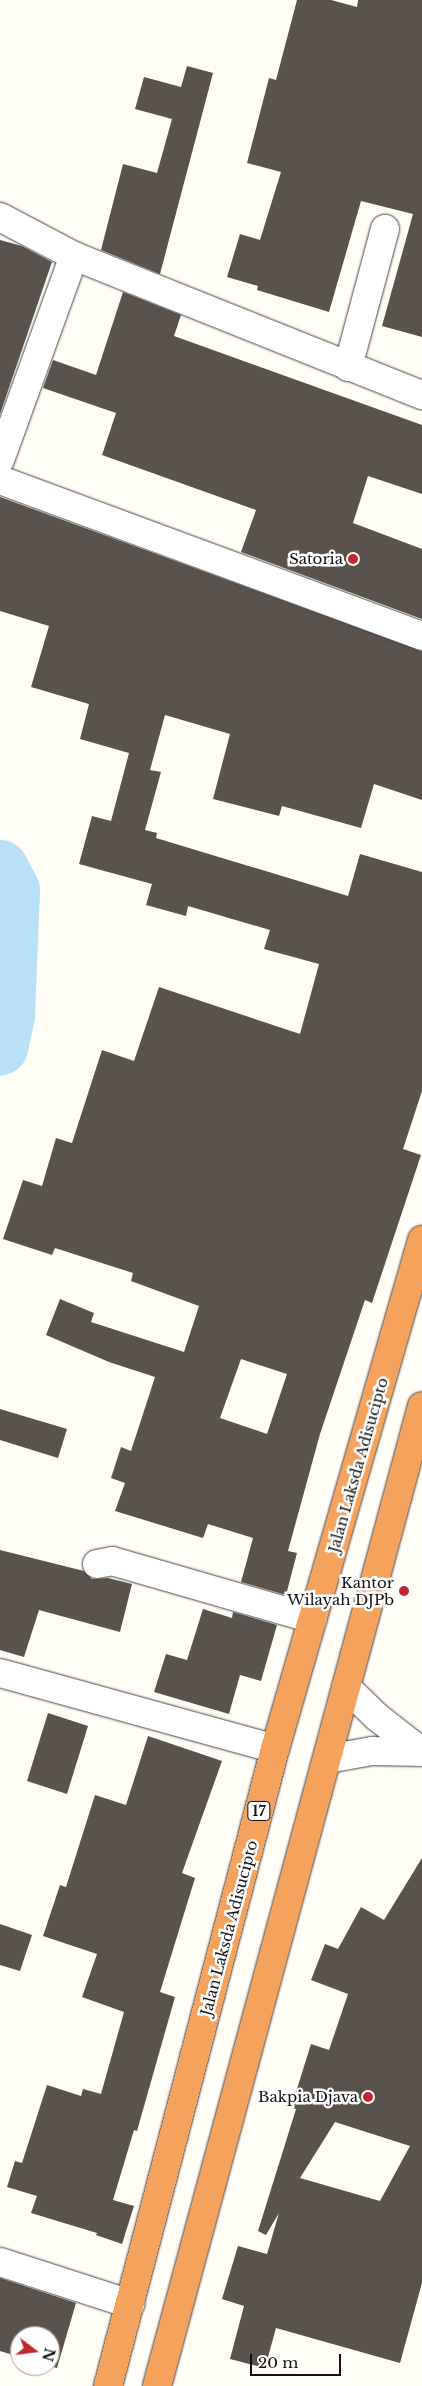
<!DOCTYPE html>
<html>
<head>
<meta charset="utf-8">
<style>
  body { margin:0 }
  #map { position:relative; width:422px; height:2386px; overflow:hidden; background:#fffdf5; font-family:"Libre Baskerville",serif }
  div>[style] { position:absolute }
  [style*='--x'] { left:calc(var(--x)*1px); top:calc(var(--y)*1px); width:calc(var(--w)*1px); rotate:calc(var(--a)*1deg) }
  .river>* { height:55px; margin:-27.5px; padding:0 27.5px; transform-origin:27.5px; border-radius:27.5px; background:#b9e0f7 }
  .building>* { inset:0; background:#5a524d }
  .roads { filter:drop-shadow(0 0 1px #444) drop-shadow(0 0 1px #444) }
  .minor>* { height:28px; margin:-14px; padding:0 14px; transform-origin:14px; border-radius:14px; background:#fff }
  .highway>* { height:28px; margin:-14px; padding:0 14px; transform-origin:14px; border-radius:14px; background:#f5a25d }
  .dots>* { width:14px; height:14px; translate:-50% -50%; box-sizing:border-box; border:2px solid #fff; border-radius:50% }
  span { translate:-50% -50%; white-space:nowrap; text-align:center; line-height:1.15; -webkit-text-stroke:5px #fff; paint-order:stroke }
  .shield-label span { padding:1px 4px; background:#fff; border:1px solid; border-radius:4px; -webkit-text-stroke-width:0 }
  .shield-label { font-size:14px; color:#111; font-weight:700 }
  .poi-label { font-size:15px; color:#111 }
  .right { translate:-100% -50%; text-align:right }
  .street-label { font-size:15px; color:#111 }
  .north { position:absolute; left:10px; top:2326px; width:50px; height:50px; box-sizing:border-box; background:#fff; border:1px solid #a0a0a0; border-radius:50%; rotate:105deg; font-size:14px; font-weight:700; line-height:20px; text-align:center; color:#111 }
  .north::after { content:''; display:block; margin:auto; width:18px; height:22px; background:#c4262e; clip-path:polygon(50% 0,100% 100%,50% 72%,0 100%) }
  .scale { position:absolute; left:250px; top:2354px; width:91px; height:22px; box-sizing:border-box; border:2px solid #111; border-top:0; padding-left:6px; font-size:15px; line-height:18px; white-space:nowrap; color:#111; -webkit-text-stroke:4px #fff; paint-order:stroke }
</style>
</head>
<body>
<div id="map">
  <div class="river">
    <div style="--x:0;--y:867;--w:26;--a:62"></div>
    <div style="--x:12;--y:890;--w:125;--a:92.3"></div>
    <div style="--x:7;--y:1015;--w:33;--a:102"></div>
  </div>
  <div class="building">
    <div style="clip-path:polygon(297px 0,331px 0,357px 7px,358px 0,422px 0,422px 337px,382px 326px,413px 214px,361px 201px,329px 312px,257px 290px,258px 286px,227px 277px,240px 234px,260px 240px,281px 172px,247px 163px,269px 78px,276px 80px)"></div>
    <div style="clip-path:polygon(187px 66px,213px 73px,160px 274px,101px 250px,123px 164px,157px 173px,172px 119px,135px 109px,144px 77px,181px 87px)"></div>
    <div style="clip-path:polygon(0 240px,22px 246px,52px 262px,0 414px)"></div>
    <div style="clip-path:polygon(123px 292px,181px 315px,174px 336px,422px 425px,422px 494px,368px 476px,353px 523px,422px 549px,422px 619px,241px 552px,256px 510px,102px 455px,116px 413px,43px 388px,53px 360px,96px 375px)"></div>
    <div style="clip-path:polygon(evenodd,0 497px,422px 651px,422px 800px,374px 784px,361px 828px,282px 806px,279px 816px,213px 799px,230px 734px,165px 715px,150px 770px,161px 772px,145px 830px,157px 833px,156px 838px,348px 896px,360px 854px,422px 872px,422px 1091px,403px 1149px,421px 1155px,372px 1303px,365px 1300px,320px 1434px,288px 1551px,297px 1553px,286px 1595px,241px 1582px,253px 1538px,208px 1524px,203px 1538px,115px 1511px,125px 1483px,111px 1478px,121px 1447px,131px 1451px,155px 1377px,109px 1362px,46px 1335px,60px 1299px,94px 1313px,91px 1322px,184px 1352px,199px 1306px,131px 1281px,133px 1273px,55px 1248px,52px 1255px,3px 1239px,23px 1180px,42px 1186px,56px 1138px,72px 1143px,102px 1050px,134px 1061px,159px 987px,300px 1034px,319px 964px,264px 949px,270px 930px,188px 906px,186px 916px,146px 905px,152px 884px,79px 864px,92px 816px,111px 821px,129px 753px,80px 739px,89px 704px,31px 687px,49px 626px,0 611px,0 497px,241px 1359px,287px 1374px,267px 1434px,220px 1418px,241px 1359px)"></div>
    <div style="clip-path:polygon(0 1409px,67px 1429px,58px 1458px,0 1440px)"></div>
    <div style="clip-path:polygon(0 1550px,84px 1571px,92px 1579px,108px 1578px,132px 1584px,120px 1632px,39px 1610px,24px 1657px,0 1650px)"></div>
    <div style="clip-path:polygon(203px 1609px,232px 1618px,233px 1612px,277px 1625px,261px 1681px,240px 1675px,229px 1714px,154px 1692px,166px 1654px,187px 1660px)"></div>
    <div style="clip-path:polygon(48px 1713px,88px 1726px,67px 1794px,27px 1781px)"></div>
    <div style="clip-path:polygon(148px 1736px,222px 1761px,182px 1873px,195px 1878px,160px 1992px,175px 1997px,137px 2131px,134px 2130px,113px 2200px,134px 2206px,122px 2244px,96px 2235px,97px 2233px,31px 2213px,37px 2196px,7px 2187px,15px 2161px,22px 2163px,47px 2085px,81px 2096px,83px 2089px,101px 2094px,124px 2012px,82px 1997px,97px 1954px,43px 1936px,60px 1885px,66px 1887px,95px 1795px,126px 1805px)"></div>
    <div style="clip-path:polygon(evenodd,422px 1858px,422px 2283px,400px 2363px,276px 2328px,265px 2368px,230px 2359px,244px 2306px,222px 2299px,238px 2246px,267px 2254px,279px 2213px,266px 2235px,258px 2231px,296px 2109px,291px 2108px,311px 2044px,329px 2050px,348px 1994px,311px 1980px,325px 1944px,338px 1949px,361px 1907px,384px 1920px,422px 1858px,335px 2122px,410px 2146px,380px 2201px,300px 2178px,335px 2122px)"></div>
    <div style="clip-path:polygon(0 1924px,32px 1935px,20px 1971px,0 1965px)"></div>
    <div style="clip-path:polygon(0 2278px,76px 2303px,57px 2368px,50px 2366px,50px 2336px,20px 2336px,20px 2357px,0 2351px)"></div>
  </div>
  <div class="roads">
    <div class="minor">
      <div style="--x:0;--y:217;--w:84;--a:27.8"></div>
      <div style="--x:74;--y:256;--w:375;--a:21.8"></div>
      <div style="--x:348;--y:367;--w:143;--a:-75"></div>
      <div style="--x:0;--y:460;--w:217;--a:-70.1"></div>
      <div style="--x:0;--y:480;--w:450;--a:20.3"></div>
      <div style="--x:97;--y:1564;--w:15;--a:-11"></div>
      <div style="--x:112;--y:1561;--w:209;--a:16.1"></div>
      <div style="--x:0;--y:1673;--w:285;--a:15.4"></div>
      <div style="--x:346;--y:1687;--w:43;--a:44.1"></div>
      <div style="--x:377;--y:1717;--w:57;--a:37.9"></div>
      <div style="--x:327;--y:1759;--w:46;--a:-10.1"></div>
      <div style="--x:372;--y:1751;--w:50;--a:1.1"></div>
      <div style="--x:0;--y:2262;--w:137;--a:17.9"></div>
    </div>
    <div class="highway">
      <div style="--x:108;--y:2386;--w:659;--a:-75.31"></div>
      <div style="--x:275;--y:1749;--w:530;--a:-73.89"></div>
      <div style="--x:157;--y:2386;--w:1015;--a:-74.87"></div>
    </div>
  </div>
  <div class="dots">
    <div style="left:353px;top:559px;background:#c4262e"></div>
    <div style="left:404px;top:1591px;background:#c4262e"></div>
    <div style="left:368px;top:2097px;background:#c4262e"></div>
  </div>
  <div class="shield-label">
    <span style="left:259px;top:1811px">17</span>
  </div>
  <div class="poi-label">
    <span class="right" style="left:343px;top:559px">Satoria</span>
    <span class="right" style="left:394px;top:1591px">Kantor<br>Wilayah DJPb</span>
    <span class="right" style="left:358px;top:2097px">Bakpia Djava</span>
  </div>
  <div class="street-label">
    <span style="left:358px;top:1465px;rotate:-74deg">Jalan Laksda Adisucipto</span>
    <span style="left:229px;top:1928px;rotate:-75deg">Jalan Laksda Adisucipto</span>
  </div>
  <div class="north">N</div>
  <div class="scale">20 m</div>
</div>
</body>
</html>
